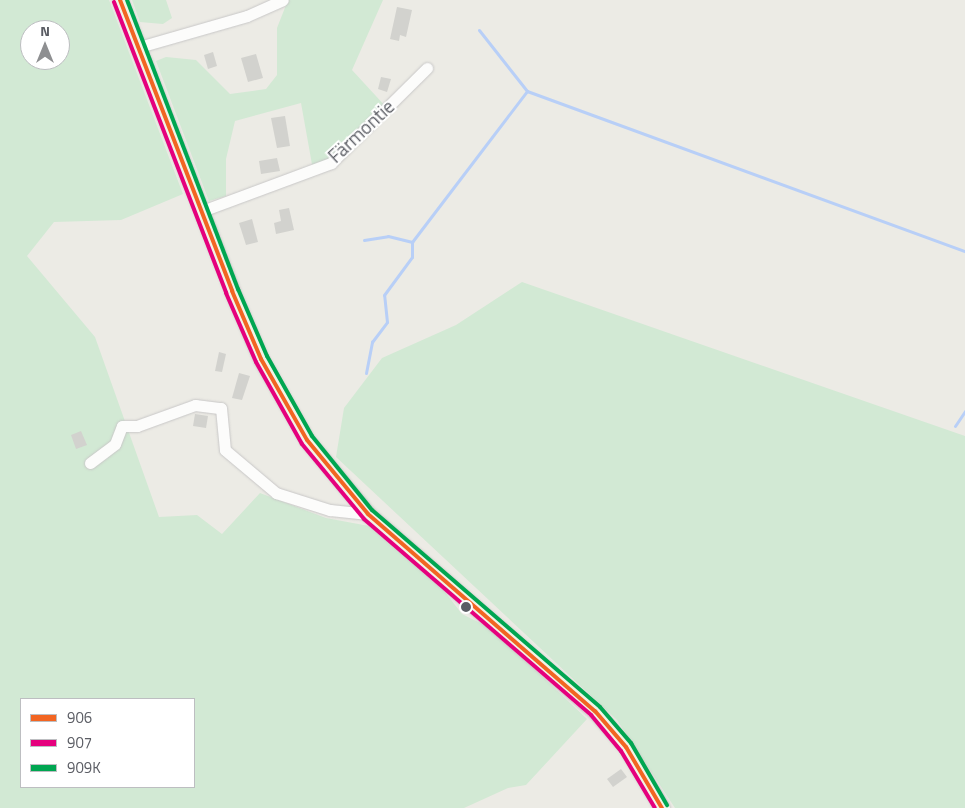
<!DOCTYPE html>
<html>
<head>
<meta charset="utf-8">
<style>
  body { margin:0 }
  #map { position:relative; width:965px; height:808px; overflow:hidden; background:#ecebe5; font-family:"Titillium Web",sans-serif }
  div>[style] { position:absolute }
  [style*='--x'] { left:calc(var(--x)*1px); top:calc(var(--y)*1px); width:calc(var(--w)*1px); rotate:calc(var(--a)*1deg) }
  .green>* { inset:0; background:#d2e9d4 }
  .stream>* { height:3px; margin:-1.5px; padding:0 1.5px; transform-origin:1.5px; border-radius:1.5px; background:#b8cff7 }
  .building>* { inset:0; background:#d2d2ce }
  .roads { filter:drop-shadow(0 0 1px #c8c7c7) drop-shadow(0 0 1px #c8c7c7) }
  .minor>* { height:11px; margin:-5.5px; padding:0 5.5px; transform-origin:5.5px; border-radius:5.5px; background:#fcfcfb }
  .major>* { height:15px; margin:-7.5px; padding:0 7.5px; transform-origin:7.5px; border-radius:7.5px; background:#f2f3e7 }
  .bus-1>* { height:4px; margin:-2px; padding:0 2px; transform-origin:2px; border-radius:2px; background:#f26522 }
  .bus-2>* { height:4px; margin:-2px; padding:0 2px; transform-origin:2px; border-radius:2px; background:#e5007d }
  .bus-3>* { height:4px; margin:-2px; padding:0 2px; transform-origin:2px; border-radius:2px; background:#00a651 }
  .dots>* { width:14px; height:14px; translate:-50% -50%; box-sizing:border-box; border:2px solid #fff; border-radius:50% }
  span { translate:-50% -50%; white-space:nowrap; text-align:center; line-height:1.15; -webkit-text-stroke:4px #fff; paint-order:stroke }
  .street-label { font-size:19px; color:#5b5d64 }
  .legend { position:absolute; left:20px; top:698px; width:175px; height:90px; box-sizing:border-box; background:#fff; border:1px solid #bdbec1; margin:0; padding:6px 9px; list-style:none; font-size:15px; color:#5b5d64 }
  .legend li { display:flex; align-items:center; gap:10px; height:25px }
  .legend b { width:25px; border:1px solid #bdbec1 }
  .north { position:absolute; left:20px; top:20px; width:50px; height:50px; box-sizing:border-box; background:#fff; border:1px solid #bdbec1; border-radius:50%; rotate:0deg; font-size:14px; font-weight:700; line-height:20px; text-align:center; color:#5b5d64 }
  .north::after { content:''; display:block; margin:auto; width:18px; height:22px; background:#8e8f91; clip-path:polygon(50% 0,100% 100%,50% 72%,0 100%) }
</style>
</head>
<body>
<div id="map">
  <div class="green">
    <div style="clip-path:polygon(evenodd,0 0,109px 0,183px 194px,121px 220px,54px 222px,27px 256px,95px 337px,159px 517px,197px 515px,222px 534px,260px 493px,326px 518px,369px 526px,445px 592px,462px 614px,492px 629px,587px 719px,526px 785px,508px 788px,464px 808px,0 808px,0 0,30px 30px,60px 30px,60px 60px,30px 60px,30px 30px,0 0,21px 699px,194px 699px,194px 787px,21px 787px,21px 699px)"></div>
    <div style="clip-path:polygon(132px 0,166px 0,172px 18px,163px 24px,140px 22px)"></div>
    <div style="clip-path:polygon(288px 0,383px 0,352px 70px,387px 108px,331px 163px,313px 170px,301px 103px,235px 121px,226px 159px,226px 196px,209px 201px,156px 61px,166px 57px,196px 60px,230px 94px,266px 89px,277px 75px,277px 28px)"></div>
    <div style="clip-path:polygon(522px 282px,965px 436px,965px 808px,675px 808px,617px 720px,336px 457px,344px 408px,382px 358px,456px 325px)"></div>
  </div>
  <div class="stream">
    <div style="--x:479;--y:30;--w:78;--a:51.8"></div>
    <div style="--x:527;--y:91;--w:466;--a:20.1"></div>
    <div style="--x:364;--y:240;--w:24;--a:-9"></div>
    <div style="--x:388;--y:236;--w:25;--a:14"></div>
    <div style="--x:412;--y:242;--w:190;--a:-52.7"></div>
    <div style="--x:366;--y:373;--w:32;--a:-79"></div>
    <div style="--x:372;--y:342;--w:25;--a:-53"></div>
    <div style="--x:387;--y:322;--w:27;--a:-96"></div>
    <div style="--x:384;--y:295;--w:47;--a:-53.6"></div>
    <div style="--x:412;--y:257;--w:15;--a:-90"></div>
    <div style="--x:955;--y:426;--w:18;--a:-56"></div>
  </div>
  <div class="building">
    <div style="clip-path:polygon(397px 7px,412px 10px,406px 37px,400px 35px,399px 41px,390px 39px)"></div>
    <div style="clip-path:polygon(213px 52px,217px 66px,208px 69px,204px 55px)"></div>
    <div style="clip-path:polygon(256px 54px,263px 78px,248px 82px,241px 58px)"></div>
    <div style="clip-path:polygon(381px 77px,391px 79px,387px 92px,378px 89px)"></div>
    <div style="clip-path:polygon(285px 116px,290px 146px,277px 148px,271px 118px)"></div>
    <div style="clip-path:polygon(277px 158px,280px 171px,261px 174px,259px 161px)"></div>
    <div style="clip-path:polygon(289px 208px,294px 230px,276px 234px,274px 223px,281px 221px,279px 210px)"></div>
    <div style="clip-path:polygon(252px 219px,258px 242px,246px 245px,239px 223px)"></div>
    <div style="clip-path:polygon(219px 352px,226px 354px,222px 372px,215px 371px)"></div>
    <div style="clip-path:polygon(239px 373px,250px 376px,242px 400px,232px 398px)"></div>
    <div style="clip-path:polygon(195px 414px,208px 416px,206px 428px,193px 426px)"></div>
    <div style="clip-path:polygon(81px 431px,87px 445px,76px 449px,71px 435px)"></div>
    <div style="clip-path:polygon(621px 769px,627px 777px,613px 787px,607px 779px)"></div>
  </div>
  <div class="roads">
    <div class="minor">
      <div style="--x:139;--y:47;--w:112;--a:-16"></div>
      <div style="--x:247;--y:16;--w:39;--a:-24"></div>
      <div style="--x:202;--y:211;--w:138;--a:-20.4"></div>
      <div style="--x:331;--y:163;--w:135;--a:-44.7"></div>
      <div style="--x:90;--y:463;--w:31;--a:-37"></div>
      <div style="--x:115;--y:444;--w:19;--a:-69"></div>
      <div style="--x:122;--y:426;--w:15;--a:0"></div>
      <div style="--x:137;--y:426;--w:62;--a:-19.9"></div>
      <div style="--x:195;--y:405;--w:26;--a:7"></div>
      <div style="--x:221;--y:408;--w:42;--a:84.6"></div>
      <div style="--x:225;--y:450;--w:67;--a:40.1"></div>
      <div style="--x:276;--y:493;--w:57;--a:17.5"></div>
      <div style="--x:330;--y:510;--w:38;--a:6"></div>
    </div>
    <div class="major">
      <div style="--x:120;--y:0;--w:312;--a:68.9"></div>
      <div style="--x:232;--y:291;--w:74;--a:66.9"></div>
      <div style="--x:261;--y:359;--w:93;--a:60.4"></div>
      <div style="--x:307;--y:440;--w:96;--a:50.5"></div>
      <div style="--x:368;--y:514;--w:301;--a:41"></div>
      <div style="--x:595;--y:711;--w:48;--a:49.3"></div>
      <div style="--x:626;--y:747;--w:71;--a:59.5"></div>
    </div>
  </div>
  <div class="bus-1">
    <div style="--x:120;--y:0;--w:312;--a:68.9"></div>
    <div style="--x:232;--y:291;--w:74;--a:66.9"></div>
    <div style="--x:261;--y:359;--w:93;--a:60.4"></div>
    <div style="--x:307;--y:440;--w:96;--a:50.5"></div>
    <div style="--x:368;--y:514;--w:301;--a:41"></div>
    <div style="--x:595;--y:711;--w:48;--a:49.3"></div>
    <div style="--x:626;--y:747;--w:71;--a:59.5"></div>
  </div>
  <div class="bus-2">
    <div style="--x:114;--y:2;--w:312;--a:68.9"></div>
    <div style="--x:226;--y:293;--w:75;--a:66.5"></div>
    <div style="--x:256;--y:362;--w:94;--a:60.7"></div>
    <div style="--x:302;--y:444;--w:97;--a:50.4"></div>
    <div style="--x:364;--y:519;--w:300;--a:40.8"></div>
    <div style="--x:591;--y:715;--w:47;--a:50.2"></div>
    <div style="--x:621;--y:751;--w:66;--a:59.2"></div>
  </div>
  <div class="bus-3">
    <div style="--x:127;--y:0;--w:310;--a:69"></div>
    <div style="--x:238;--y:289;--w:73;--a:66.6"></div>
    <div style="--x:267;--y:356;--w:92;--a:60.6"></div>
    <div style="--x:312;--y:436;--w:95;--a:51"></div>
    <div style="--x:372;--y:510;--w:301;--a:40.8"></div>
    <div style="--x:600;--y:707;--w:48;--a:49.3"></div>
    <div style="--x:631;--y:743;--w:72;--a:59.9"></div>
  </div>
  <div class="dots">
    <div style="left:466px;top:607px;background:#5b5d64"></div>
  </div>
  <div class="street-label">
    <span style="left:361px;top:131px;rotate:-43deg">Färmontie</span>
  </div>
  <ul class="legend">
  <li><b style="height:6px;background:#f26522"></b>906</li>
  <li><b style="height:6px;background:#e5007d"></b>907</li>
  <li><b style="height:6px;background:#00a651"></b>909K</li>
  </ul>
  <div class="north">N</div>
</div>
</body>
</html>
